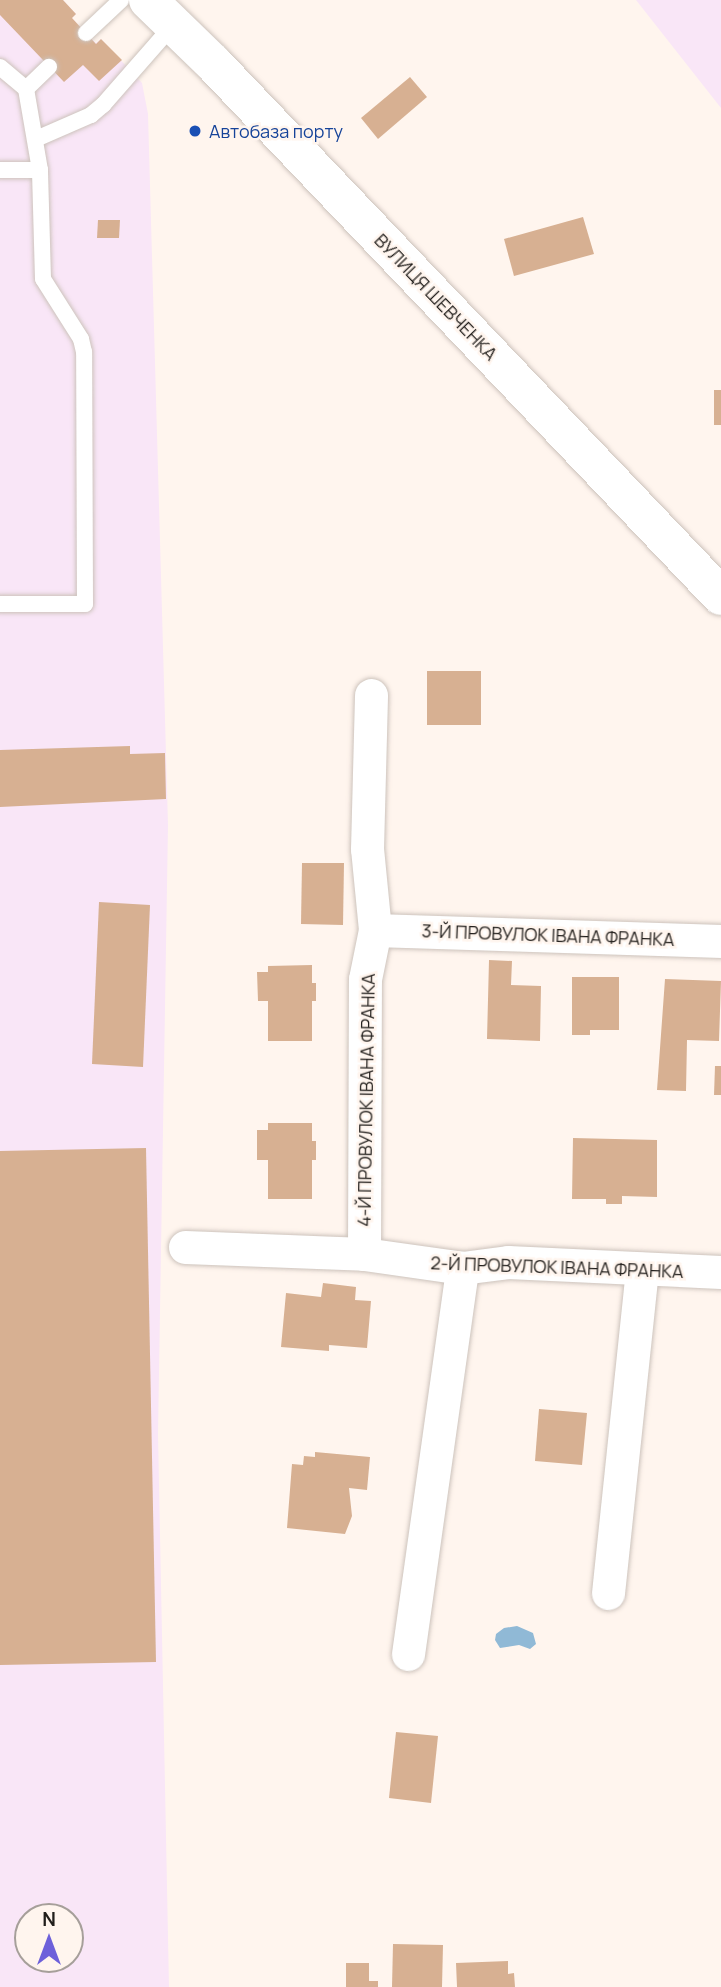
<!DOCTYPE html>
<html>
<head>
<meta charset="utf-8">
<style>
  body { margin:0 }
  #map { position:relative; width:721px; height:1987px; overflow:hidden; background:#fff5ee; font-family:Manrope,sans-serif }
  div>[style] { position:absolute }
  [style*='--x'] { left:calc(var(--x)*1px); top:calc(var(--y)*1px); width:calc(var(--w)*1px); rotate:calc(var(--a)*1deg) }
  .industrial>* { inset:0; background:#f9e6f7 }
  .water>* { inset:0; background:#90b9d6 }
  .building>* { inset:0; background:#d7b092 }
  .roads { filter:drop-shadow(0 0 2px #cdc3bc) drop-shadow(0 0 2px #cdc3bc) }
  .lane>* { height:16px; margin:-8px; padding:0 8px; transform-origin:8px; border-radius:8px; background:#fff }
  .street>* { height:33px; margin:-16.5px; padding:0 16.5px; transform-origin:16.5px; border-radius:16.5px; background:#fff }
  .secondary>* { height:38px; margin:-19px; padding:0 19px; transform-origin:19px; border-radius:19px; background:#fff }
  .dots>* { width:19px; height:19px; translate:-50% -50%; box-sizing:border-box; border:4px solid #fff5ee; border-radius:50% }
  span { translate:-50% -50%; white-space:nowrap; text-align:center; line-height:1.15; -webkit-text-stroke:5px #fff5ee; paint-order:stroke }
  .transit-label { font-size:18px; color:#164399 }
  .left { translate:0 -50%; text-align:left }
  .street-label { font-size:18px; color:#211e1b }
  .north { position:absolute; left:14px; top:1903px; width:70px; height:70px; box-sizing:border-box; background:#fff5ee; border:2px solid #a69f9a; border-radius:50%; rotate:0deg; font-size:19px; font-weight:700; line-height:28px; text-align:center; color:#211e1b }
  .north::after { content:''; display:block; margin:auto; width:24px; height:32px; background:#6d60da; clip-path:polygon(50% 0,100% 100%,50% 72%,0 100%) }
</style>
</head>
<body>
<div id="map">
  <div class="industrial">
    <div style="clip-path:polygon(evenodd,0 0,63px 0,76px 14px,72px 18px,86px 33px,96px 43px,101px 39px,142px 83px,148px 114px,168px 825px,158px 1434px,169px 1987px,0 1987px,0 0,28px 1917px,70px 1917px,70px 1959px,28px 1959px,28px 1917px)"></div>
    <div style="clip-path:polygon(636px 0,721px 0,721px 108px)"></div>
  </div>
  <div class="water">
    <div style="clip-path:polygon(517px 1626px,533px 1633px,536px 1644px,530px 1649px,519px 1645px,500px 1648px,495px 1640px,496px 1634px,504px 1628px)"></div>
  </div>
  <div class="building">
    <div style="clip-path:polygon(0 0,63px 0,76px 14px,72px 18px,96px 44px,101px 39px,122px 60px,99px 81px,83px 65px,64px 82px,0 15px)"></div>
    <div style="clip-path:polygon(410px 77px,427px 97px,378px 139px,361px 118px)"></div>
    <div style="clip-path:polygon(583px 217px,594px 254px,514px 276px,504px 239px)"></div>
    <div style="clip-path:polygon(98px 220px,120px 220px,119px 238px,97px 238px)"></div>
    <div style="clip-path:polygon(714px 390px,721px 390px,721px 425px,714px 425px)"></div>
    <div style="clip-path:polygon(427px 671px,481px 671px,481px 725px,427px 725px)"></div>
    <div style="clip-path:polygon(130px 746px,130px 754px,165px 753px,166px 799px,0 807px,0 750px)"></div>
    <div style="clip-path:polygon(302px 863px,344px 863px,343px 925px,301px 924px)"></div>
    <div style="clip-path:polygon(99px 902px,150px 905px,143px 1067px,92px 1064px)"></div>
    <div style="clip-path:polygon(489px 960px,512px 961px,511px 985px,541px 986px,540px 1041px,487px 1039px)"></div>
    <div style="clip-path:polygon(312px 965px,312px 983px,316px 983px,316px 1001px,312px 1001px,312px 1041px,268px 1041px,268px 1001px,258px 1001px,257px 972px,268px 972px,268px 966px)"></div>
    <div style="clip-path:polygon(572px 977px,619px 977px,619px 1030px,590px 1030px,590px 1035px,572px 1035px)"></div>
    <div style="clip-path:polygon(665px 979px,721px 981px,719px 1041px,687px 1040px,686px 1091px,657px 1090px)"></div>
    <div style="clip-path:polygon(715px 1066px,721px 1066px,721px 1095px,714px 1095px)"></div>
    <div style="clip-path:polygon(268px 1123px,312px 1123px,312px 1141px,316px 1141px,316px 1160px,312px 1160px,312px 1199px,268px 1199px,268px 1160px,257px 1160px,257px 1130px,268px 1130px)"></div>
    <div style="clip-path:polygon(573px 1138px,657px 1140px,657px 1197px,622px 1196px,622px 1204px,606px 1204px,606px 1199px,572px 1199px)"></div>
    <div style="clip-path:polygon(146px 1148px,156px 1662px,0 1665px,0 1151px)"></div>
    <div style="clip-path:polygon(323px 1283px,356px 1287px,355px 1300px,371px 1301px,367px 1348px,329px 1345px,329px 1351px,281px 1347px,286px 1293px,321px 1297px)"></div>
    <div style="clip-path:polygon(539px 1409px,587px 1413px,582px 1465px,535px 1461px)"></div>
    <div style="clip-path:polygon(315px 1452px,370px 1457px,367px 1490px,349px 1488px,352px 1516px,345px 1534px,287px 1528px,292px 1464px,303px 1465px,304px 1456px,315px 1457px)"></div>
    <div style="clip-path:polygon(396px 1732px,438px 1736px,431px 1803px,389px 1798px)"></div>
    <div style="clip-path:polygon(393px 1944px,443px 1945px,442px 1987px,392px 1987px)"></div>
    <div style="clip-path:polygon(508px 1961px,508px 1974px,514px 1973px,515px 1987px,457px 1987px,456px 1963px)"></div>
    <div style="clip-path:polygon(346px 1963px,369px 1963px,369px 1981px,378px 1981px,378px 1987px,346px 1987px)"></div>
  </div>
  <div class="roads">
    <div class="lane">
      <div style="--x:86;--y:33;--w:48;--a:-43.3"></div>
      <div style="--x:0;--y:67;--w:34;--a:40"></div>
      <div style="--x:26;--y:89;--w:32;--a:-44"></div>
      <div style="--x:36;--y:139;--w:60;--a:-23.6"></div>
      <div style="--x:91;--y:115;--w:16;--a:-40"></div>
      <div style="--x:103;--y:105;--w:106;--a:-48.8"></div>
      <div style="--x:0;--y:170;--w:40;--a:0"></div>
      <div style="--x:0;--y:604;--w:85;--a:0"></div>
      <div style="--x:85;--y:604;--w:252;--a:-90.2"></div>
      <div style="--x:84;--y:352;--w:13;--a:-103"></div>
      <div style="--x:81;--y:339;--w:71;--a:-122.3"></div>
      <div style="--x:43;--y:279;--w:109;--a:-91.6"></div>
      <div style="--x:40;--y:170;--w:82;--a:-99.8"></div>
    </div>
    <div class="street">
      <div style="--x:375;--y:930;--w:346;--a:1.8"></div>
      <div style="--x:185;--y:1247;--w:179;--a:2.2"></div>
      <div style="--x:364;--y:1254;--w:99;--a:8.1"></div>
      <div style="--x:462;--y:1268;--w:46;--a:-7.4"></div>
      <div style="--x:508;--y:1262;--w:213;--a:2.7"></div>
      <div style="--x:364;--y:1254;--w:275;--a:-89.8"></div>
      <div style="--x:365;--y:979;--w:50;--a:-78.5"></div>
      <div style="--x:375;--y:930;--w:81;--a:-95.6"></div>
      <div style="--x:367;--y:849;--w:154;--a:-88.5"></div>
      <div style="--x:608;--y:1593;--w:326;--a:-84"></div>
      <div style="--x:408;--y:1654;--w:390;--a:-82"></div>
    </div>
    <div class="secondary">
      <div style="--x:148;--y:0;--w:91;--a:44.1"></div>
      <div style="--x:213;--y:63;--w:736;--a:46.38"></div>
    </div>
  </div>
  <div class="dots">
    <div style="left:195px;top:131px;background:#1a4fb4"></div>
  </div>
  <div class="transit-label">
    <span class="left" style="left:209px;top:131px">Автобаза порту</span>
  </div>
  <div class="street-label">
    <span style="left:436px;top:297px;rotate:46deg">ВУЛИЦЯ ШЕВЧЕНКА</span>
    <span style="left:548px;top:935px;rotate:2deg">3-Й ПРОВУЛОК ІВАНА ФРАНКА</span>
    <span style="left:366px;top:1100px;rotate:-89deg">4-Й ПРОВУЛОК ІВАНА ФРАНКА</span>
    <span style="left:557px;top:1267px;rotate:2deg">2-Й ПРОВУЛОК ІВАНА ФРАНКА</span>
  </div>
  <div class="north">N</div>
</div>
</body>
</html>
